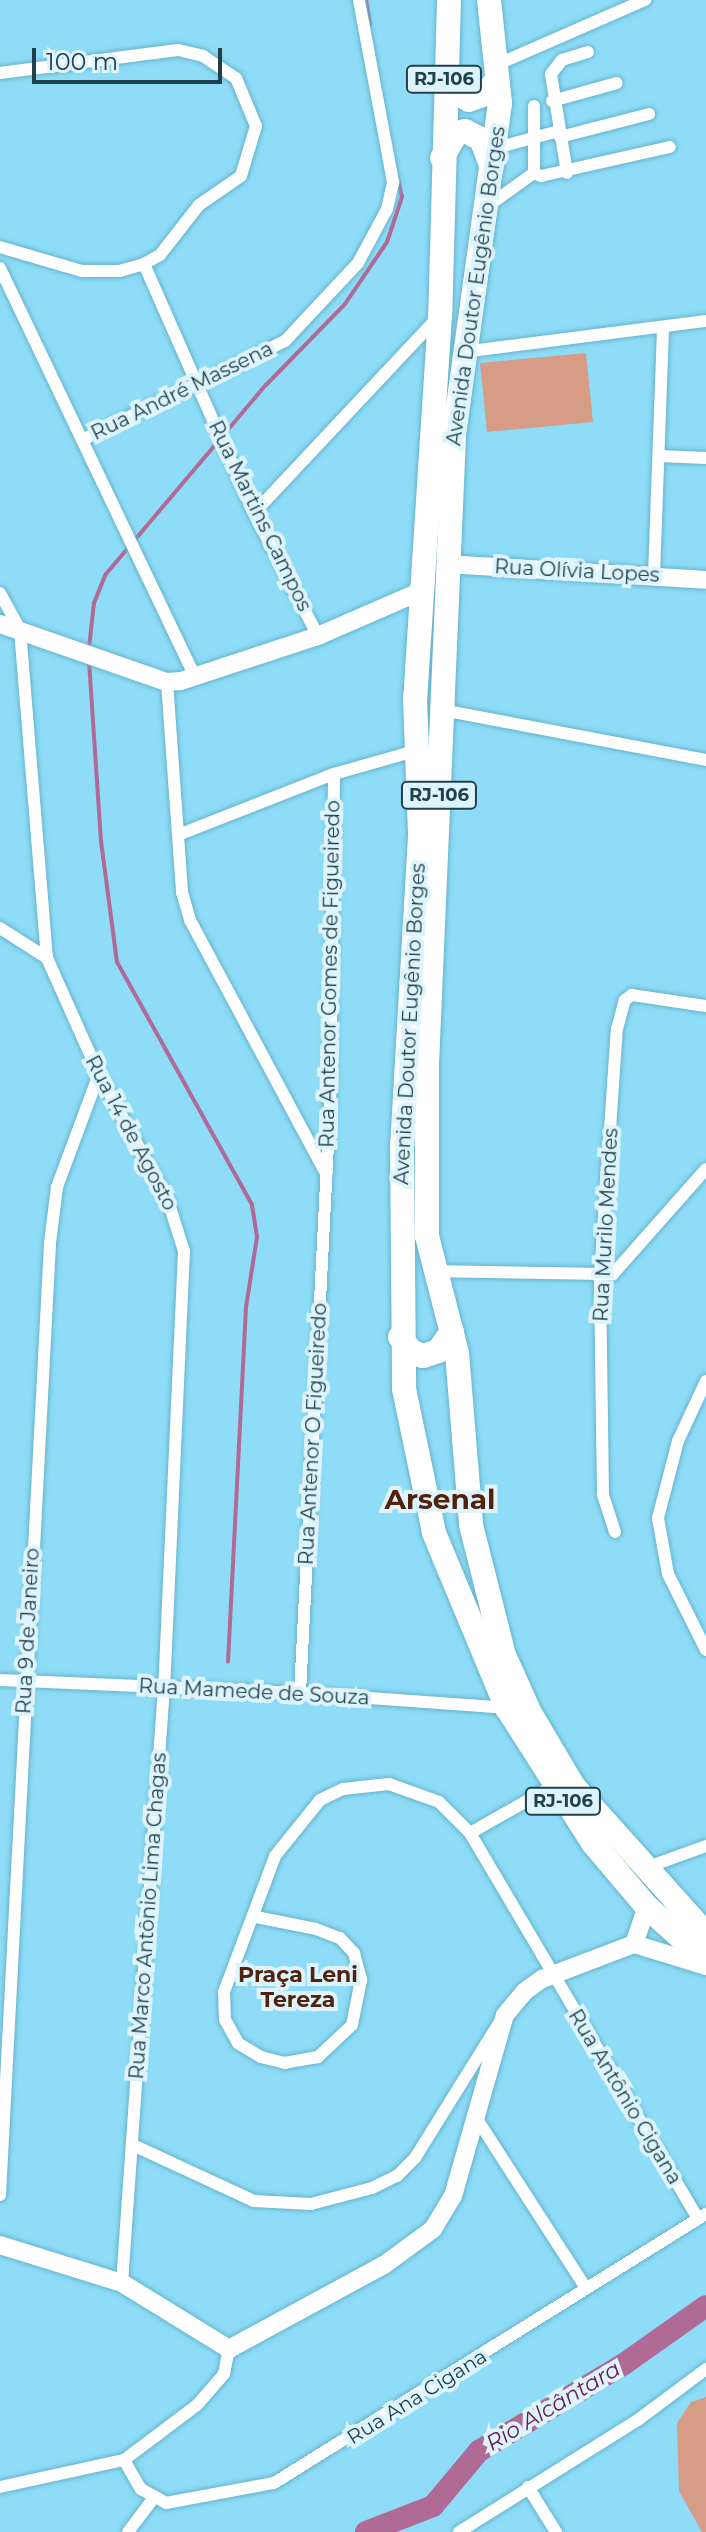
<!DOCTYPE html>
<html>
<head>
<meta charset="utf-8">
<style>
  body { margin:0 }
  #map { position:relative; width:706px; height:2532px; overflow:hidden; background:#8edcf7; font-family:Montserrat,sans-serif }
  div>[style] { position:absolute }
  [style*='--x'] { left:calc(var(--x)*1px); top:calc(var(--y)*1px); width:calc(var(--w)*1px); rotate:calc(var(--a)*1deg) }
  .green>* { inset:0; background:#d79c85 }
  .stream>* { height:4px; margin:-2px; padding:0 2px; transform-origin:2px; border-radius:2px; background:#af6a95 }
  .river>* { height:22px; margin:-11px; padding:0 11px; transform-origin:11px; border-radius:11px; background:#af6a95 }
  .roads { filter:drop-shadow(0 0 2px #66b3cd) drop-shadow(0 0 2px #66b3cd) }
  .street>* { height:12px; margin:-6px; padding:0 6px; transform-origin:6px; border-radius:6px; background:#fff }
  .secondary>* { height:18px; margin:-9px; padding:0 9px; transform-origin:9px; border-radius:9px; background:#fff }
  .highway>* { height:24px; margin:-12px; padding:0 12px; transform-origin:12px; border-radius:12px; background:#fff }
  span { translate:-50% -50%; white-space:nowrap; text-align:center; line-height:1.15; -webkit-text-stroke:8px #def4fc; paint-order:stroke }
  .shield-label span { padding:2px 6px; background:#def4fc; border:2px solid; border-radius:6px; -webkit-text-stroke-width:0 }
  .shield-label { font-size:18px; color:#20404b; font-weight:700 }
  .street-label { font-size:20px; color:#20404b }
  .neighbourhood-label { font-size:22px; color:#52220c; font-weight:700 }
  .water-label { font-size:22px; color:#6b1752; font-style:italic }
  .district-label { font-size:28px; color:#52220c; font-weight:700 }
  .scale { position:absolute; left:32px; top:48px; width:190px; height:36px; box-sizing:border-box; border:4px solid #20404b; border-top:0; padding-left:10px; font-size:24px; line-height:28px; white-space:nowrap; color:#20404b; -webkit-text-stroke:6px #def4fc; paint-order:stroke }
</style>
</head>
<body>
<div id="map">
  <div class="green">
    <div style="clip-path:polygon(586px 353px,593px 422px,487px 432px,480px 363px)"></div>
    <div style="clip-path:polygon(706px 2397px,706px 2532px,702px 2532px,679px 2491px,677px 2423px,691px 2402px)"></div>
  </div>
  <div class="stream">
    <div style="--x:366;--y:0;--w:25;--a:81"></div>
    <div style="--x:89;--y:648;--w:45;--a:-83.7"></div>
    <div style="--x:94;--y:603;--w:31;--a:-68"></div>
    <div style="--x:106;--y:574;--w:248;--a:-49.8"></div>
    <div style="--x:266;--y:385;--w:113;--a:-45.7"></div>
    <div style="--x:345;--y:304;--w:75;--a:-55.9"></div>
    <div style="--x:387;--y:242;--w:47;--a:-71.6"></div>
    <div style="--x:402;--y:197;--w:18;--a:-103"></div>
    <div style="--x:89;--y:661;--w:180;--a:86.2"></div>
    <div style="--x:101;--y:841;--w:122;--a:82.5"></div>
    <div style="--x:117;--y:962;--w:278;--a:60.9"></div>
    <div style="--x:252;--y:1205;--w:32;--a:81"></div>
    <div style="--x:257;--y:1237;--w:71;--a:98.9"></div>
    <div style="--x:246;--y:1307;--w:355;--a:92.9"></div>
  </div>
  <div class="river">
    <div style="--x:366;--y:2532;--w:72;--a:-21.2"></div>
    <div style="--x:433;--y:2506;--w:72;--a:-50.1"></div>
    <div style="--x:479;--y:2451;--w:169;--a:-31"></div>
    <div style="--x:624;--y:2364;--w:100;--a:-35.3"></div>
  </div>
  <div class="roads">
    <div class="street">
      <div style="--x:496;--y:65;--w:163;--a:-23.6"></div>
      <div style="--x:0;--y:73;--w:179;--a:-7.4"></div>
      <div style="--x:178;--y:50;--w:26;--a:13"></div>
      <div style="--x:203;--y:56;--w:40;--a:34"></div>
      <div style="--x:236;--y:78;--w:52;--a:67.4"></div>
      <div style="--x:256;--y:126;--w:52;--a:106.7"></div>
      <div style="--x:241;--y:176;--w:51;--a:145.4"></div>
      <div style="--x:199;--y:205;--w:63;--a:128"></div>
      <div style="--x:160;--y:255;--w:18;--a:151"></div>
      <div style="--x:144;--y:264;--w:25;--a:164"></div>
      <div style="--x:120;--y:271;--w:38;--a:180"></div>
      <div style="--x:82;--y:271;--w:85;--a:-163.7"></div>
      <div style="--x:552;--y:101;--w:67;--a:-15.5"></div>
      <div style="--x:534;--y:106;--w:67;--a:90"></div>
      <div style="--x:534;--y:173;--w:8;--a:23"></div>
      <div style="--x:541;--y:176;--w:132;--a:-12.7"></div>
      <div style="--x:560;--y:137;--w:92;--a:-14.5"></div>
      <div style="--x:496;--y:148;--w:65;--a:-15.1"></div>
      <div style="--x:567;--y:173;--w:100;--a:-99.2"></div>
      <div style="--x:551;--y:74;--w:18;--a:-52"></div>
      <div style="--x:562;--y:60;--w:27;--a:-17"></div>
      <div style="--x:488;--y:206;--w:57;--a:-35.7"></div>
      <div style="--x:144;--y:264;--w:272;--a:66.2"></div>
      <div style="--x:254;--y:513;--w:139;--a:62.5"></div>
      <div style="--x:0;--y:268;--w:455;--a:64.5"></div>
      <div style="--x:463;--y:352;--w:245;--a:-7.3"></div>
      <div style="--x:82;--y:440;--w:226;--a:-26"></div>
      <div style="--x:285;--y:341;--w:107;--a:-46.9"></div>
      <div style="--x:358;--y:263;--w:61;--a:-61.8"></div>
      <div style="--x:387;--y:209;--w:28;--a:-77"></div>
      <div style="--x:393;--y:182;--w:185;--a:-100.6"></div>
      <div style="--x:659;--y:456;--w:47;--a:2.4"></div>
      <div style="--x:254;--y:513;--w:269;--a:-46.8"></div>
      <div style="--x:654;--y:575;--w:247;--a:-87.9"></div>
      <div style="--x:0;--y:593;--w:42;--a:61.6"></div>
      <div style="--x:20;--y:630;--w:329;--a:85.3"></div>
      <div style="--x:47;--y:958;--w:127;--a:65.9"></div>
      <div style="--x:99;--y:1074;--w:145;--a:61.5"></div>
      <div style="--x:168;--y:1201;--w:52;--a:72.3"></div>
      <div style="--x:184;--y:1251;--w:436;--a:92.6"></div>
      <div style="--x:164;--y:1687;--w:597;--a:94.03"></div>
      <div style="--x:167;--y:682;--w:211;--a:85.9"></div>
      <div style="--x:182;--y:892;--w:29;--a:74"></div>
      <div style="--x:190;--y:920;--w:289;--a:61.8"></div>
      <div style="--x:442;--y:710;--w:269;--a:10.7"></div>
      <div style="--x:178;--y:835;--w:168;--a:-21.4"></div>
      <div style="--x:334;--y:774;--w:84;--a:-15.9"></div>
      <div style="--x:0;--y:928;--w:56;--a:32.6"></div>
      <div style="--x:434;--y:1271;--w:179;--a:1"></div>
      <div style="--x:613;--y:1274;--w:140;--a:-48.5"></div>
      <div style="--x:706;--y:1381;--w:66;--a:115"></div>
      <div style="--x:678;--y:1441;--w:80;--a:104.6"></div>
      <div style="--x:658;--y:1518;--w:57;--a:79.9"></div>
      <div style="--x:668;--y:1574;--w:85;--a:63.4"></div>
      <div style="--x:615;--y:1532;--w:40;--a:-108"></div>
      <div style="--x:603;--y:1494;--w:218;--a:-90.8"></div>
      <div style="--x:600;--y:1276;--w:248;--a:-86.1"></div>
      <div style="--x:617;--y:1029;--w:30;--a:-75"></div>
      <div style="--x:625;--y:1000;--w:9;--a:-36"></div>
      <div style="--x:632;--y:995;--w:75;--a:8.5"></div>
      <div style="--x:0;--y:1680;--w:300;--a:2.5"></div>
      <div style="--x:300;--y:1693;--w:208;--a:4.1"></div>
      <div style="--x:300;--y:1693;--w:589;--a:-87.08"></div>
      <div style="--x:330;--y:1105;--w:331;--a:-89.3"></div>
      <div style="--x:470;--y:1833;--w:95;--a:-29.5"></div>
      <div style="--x:645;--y:1868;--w:65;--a:-19.8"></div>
      <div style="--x:256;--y:1917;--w:61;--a:11.3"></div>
      <div style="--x:316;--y:1929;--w:26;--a:21"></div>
      <div style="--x:340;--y:1938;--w:21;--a:47"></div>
      <div style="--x:354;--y:1953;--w:28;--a:75"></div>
      <div style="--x:361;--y:1980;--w:46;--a:101.3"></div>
      <div style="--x:352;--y:2025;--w:47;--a:136.7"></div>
      <div style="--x:318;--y:2057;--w:34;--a:170"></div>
      <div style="--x:285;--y:2063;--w:25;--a:-166"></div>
      <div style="--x:261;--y:2057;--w:27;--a:-149"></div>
      <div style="--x:238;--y:2043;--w:26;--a:-119"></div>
      <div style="--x:225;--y:2020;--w:28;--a:-92"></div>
      <div style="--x:224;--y:1992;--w:145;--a:-69.4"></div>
      <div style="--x:275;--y:1856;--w:72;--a:-51.2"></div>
      <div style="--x:320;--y:1800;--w:25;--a:-26"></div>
      <div style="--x:343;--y:1789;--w:46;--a:-6.2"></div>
      <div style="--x:389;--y:1784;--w:53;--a:19.8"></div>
      <div style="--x:439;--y:1802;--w:44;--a:45"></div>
      <div style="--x:470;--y:1833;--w:447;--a:59.4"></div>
      <div style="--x:475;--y:2116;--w:205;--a:57.2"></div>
      <div style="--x:135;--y:2146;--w:131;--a:24.8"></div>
      <div style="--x:254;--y:2201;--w:57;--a:3"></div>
      <div style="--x:311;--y:2204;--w:63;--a:-14.7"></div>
      <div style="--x:372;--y:2188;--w:28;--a:-26"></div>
      <div style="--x:397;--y:2176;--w:25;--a:-45"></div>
      <div style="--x:415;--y:2158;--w:159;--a:-58.1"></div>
      <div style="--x:0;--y:2195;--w:953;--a:-86.99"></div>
      <div style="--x:50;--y:1243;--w:56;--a:-82.9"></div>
      <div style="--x:57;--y:1187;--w:121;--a:-69.6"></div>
      <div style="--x:124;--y:2460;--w:34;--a:60"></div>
      <div style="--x:141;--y:2489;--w:29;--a:29"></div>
      <div style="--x:166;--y:2503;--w:110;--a:-10.5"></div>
      <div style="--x:274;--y:2483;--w:509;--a:-31.91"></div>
      <div style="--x:0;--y:2487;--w:127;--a:-12.3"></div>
      <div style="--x:124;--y:2460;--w:91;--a:-37"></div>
      <div style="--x:197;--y:2405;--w:41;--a:-48.9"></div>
      <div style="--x:224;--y:2374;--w:25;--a:-79"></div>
      <div style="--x:528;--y:2487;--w:53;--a:58.1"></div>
      <div style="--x:128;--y:2532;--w:40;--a:-53"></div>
      <div style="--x:459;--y:2532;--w:213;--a:-32.1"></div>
      <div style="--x:639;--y:2419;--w:84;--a:-36.7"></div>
    </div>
    <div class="secondary">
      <div style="--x:447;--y:564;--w:259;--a:3.5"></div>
      <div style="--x:0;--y:624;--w:177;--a:19.2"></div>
      <div style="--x:167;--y:682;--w:14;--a:-4"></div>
      <div style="--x:181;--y:681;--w:144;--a:-18.2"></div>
      <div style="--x:318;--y:636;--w:110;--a:-23.5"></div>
      <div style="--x:634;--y:1944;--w:39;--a:-71"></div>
      <div style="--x:0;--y:2245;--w:128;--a:17.3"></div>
      <div style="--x:122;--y:2283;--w:126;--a:31.7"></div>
      <div style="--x:229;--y:2349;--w:176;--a:-28.5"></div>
      <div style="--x:384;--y:2265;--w:61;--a:-36.3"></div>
      <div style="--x:433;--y:2229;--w:39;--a:-59"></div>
      <div style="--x:453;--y:2196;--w:188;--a:-74"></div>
      <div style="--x:505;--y:2015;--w:30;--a:-50"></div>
      <div style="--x:524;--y:1992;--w:22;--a:-36"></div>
      <div style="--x:542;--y:1979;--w:98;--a:-20.8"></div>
      <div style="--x:634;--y:1944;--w:75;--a:17"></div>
    </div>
    <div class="highway">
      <div style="--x:449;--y:0;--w:315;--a:91.6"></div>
      <div style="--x:440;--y:315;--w:384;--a:93.7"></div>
      <div style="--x:415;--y:698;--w:138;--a:87.9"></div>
      <div style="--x:420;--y:836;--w:309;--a:93.3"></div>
      <div style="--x:402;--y:1144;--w:245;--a:89.5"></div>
      <div style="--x:404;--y:1389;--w:147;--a:78.2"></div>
      <div style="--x:434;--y:1533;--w:190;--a:67.4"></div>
      <div style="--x:507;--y:1708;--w:160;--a:57.5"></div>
      <div style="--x:593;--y:1843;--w:84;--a:49.8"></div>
      <div style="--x:647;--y:1907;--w:79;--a:41.9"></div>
      <div style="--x:489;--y:0;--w:104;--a:83.9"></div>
      <div style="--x:500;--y:103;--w:336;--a:97.9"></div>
      <div style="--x:454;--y:436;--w:629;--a:92.46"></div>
      <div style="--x:427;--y:1064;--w:172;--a:90"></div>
      <div style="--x:427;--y:1236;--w:121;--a:75.6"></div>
      <div style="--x:457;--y:1353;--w:173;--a:85.3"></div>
      <div style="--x:471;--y:1525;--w:134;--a:75.8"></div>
      <div style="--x:504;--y:1655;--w:64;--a:65.9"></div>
      <div style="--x:530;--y:1713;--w:86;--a:59.3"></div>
      <div style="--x:574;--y:1787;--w:198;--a:48.1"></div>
      <div style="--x:446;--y:72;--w:20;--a:70"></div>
      <div style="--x:453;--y:91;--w:18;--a:29"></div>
      <div style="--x:469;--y:100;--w:20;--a:-20"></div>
      <div style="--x:488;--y:93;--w:17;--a:-59"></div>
      <div style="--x:442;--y:158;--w:28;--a:-60"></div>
      <div style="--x:456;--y:134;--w:9;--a:-18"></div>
      <div style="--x:465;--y:131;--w:18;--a:27"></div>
      <div style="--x:481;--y:139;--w:30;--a:69"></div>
      <div style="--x:400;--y:1337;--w:18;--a:52"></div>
      <div style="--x:411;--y:1351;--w:13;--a:23"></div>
      <div style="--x:423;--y:1356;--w:16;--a:-18"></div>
      <div style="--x:438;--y:1351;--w:24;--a:-54"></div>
    </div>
  </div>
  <div class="shield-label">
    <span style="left:444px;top:79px">RJ-106</span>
    <span style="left:439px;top:795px">RJ-106</span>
    <span style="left:563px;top:1801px">RJ-106</span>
  </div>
  <div class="street-label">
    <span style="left:476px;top:286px;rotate:-82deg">Avenida Doutor Eugênio Borges</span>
    <span style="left:182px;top:391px;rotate:-26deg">Rua André Massena</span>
    <span style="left:260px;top:516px;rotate:64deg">Rua Martins Campos</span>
    <span style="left:577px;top:571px;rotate:3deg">Rua Olívia Lopes</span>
    <span style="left:330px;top:974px;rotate:-89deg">Rua Antenor Gomes de Figueiredo</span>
    <span style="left:410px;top:1024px;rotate:-87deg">Avenida Doutor Eugênio Borges</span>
    <span style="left:131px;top:1133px;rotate:62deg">Rua 14 de Agosto</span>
    <span style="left:606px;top:1225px;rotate:-87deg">Rua Murilo Mendes</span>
    <span style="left:313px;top:1434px;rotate:-87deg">Rua Antenor O Figueiredo</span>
    <span style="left:28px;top:1631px;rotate:-87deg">Rua 9 de Janeiro</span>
    <span style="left:254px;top:1692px;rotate:3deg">Rua Mamede de Souza</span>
    <span style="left:148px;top:1916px;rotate:-86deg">Rua Marco Antônio Lima Chagas</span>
    <span style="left:625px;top:2097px;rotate:59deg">Rua Antônio Cigana</span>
    <span style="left:417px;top:2397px;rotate:-32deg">Rua Ana Cigana</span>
  </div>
  <div class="neighbourhood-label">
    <span style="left:298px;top:1987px">Praça Leni<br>Tereza</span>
  </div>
  <div class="water-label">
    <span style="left:553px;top:2406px;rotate:-31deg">Rio Alcântara</span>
  </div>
  <div class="district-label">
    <span style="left:440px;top:1499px">Arsenal</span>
  </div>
  <div class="scale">100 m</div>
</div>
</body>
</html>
